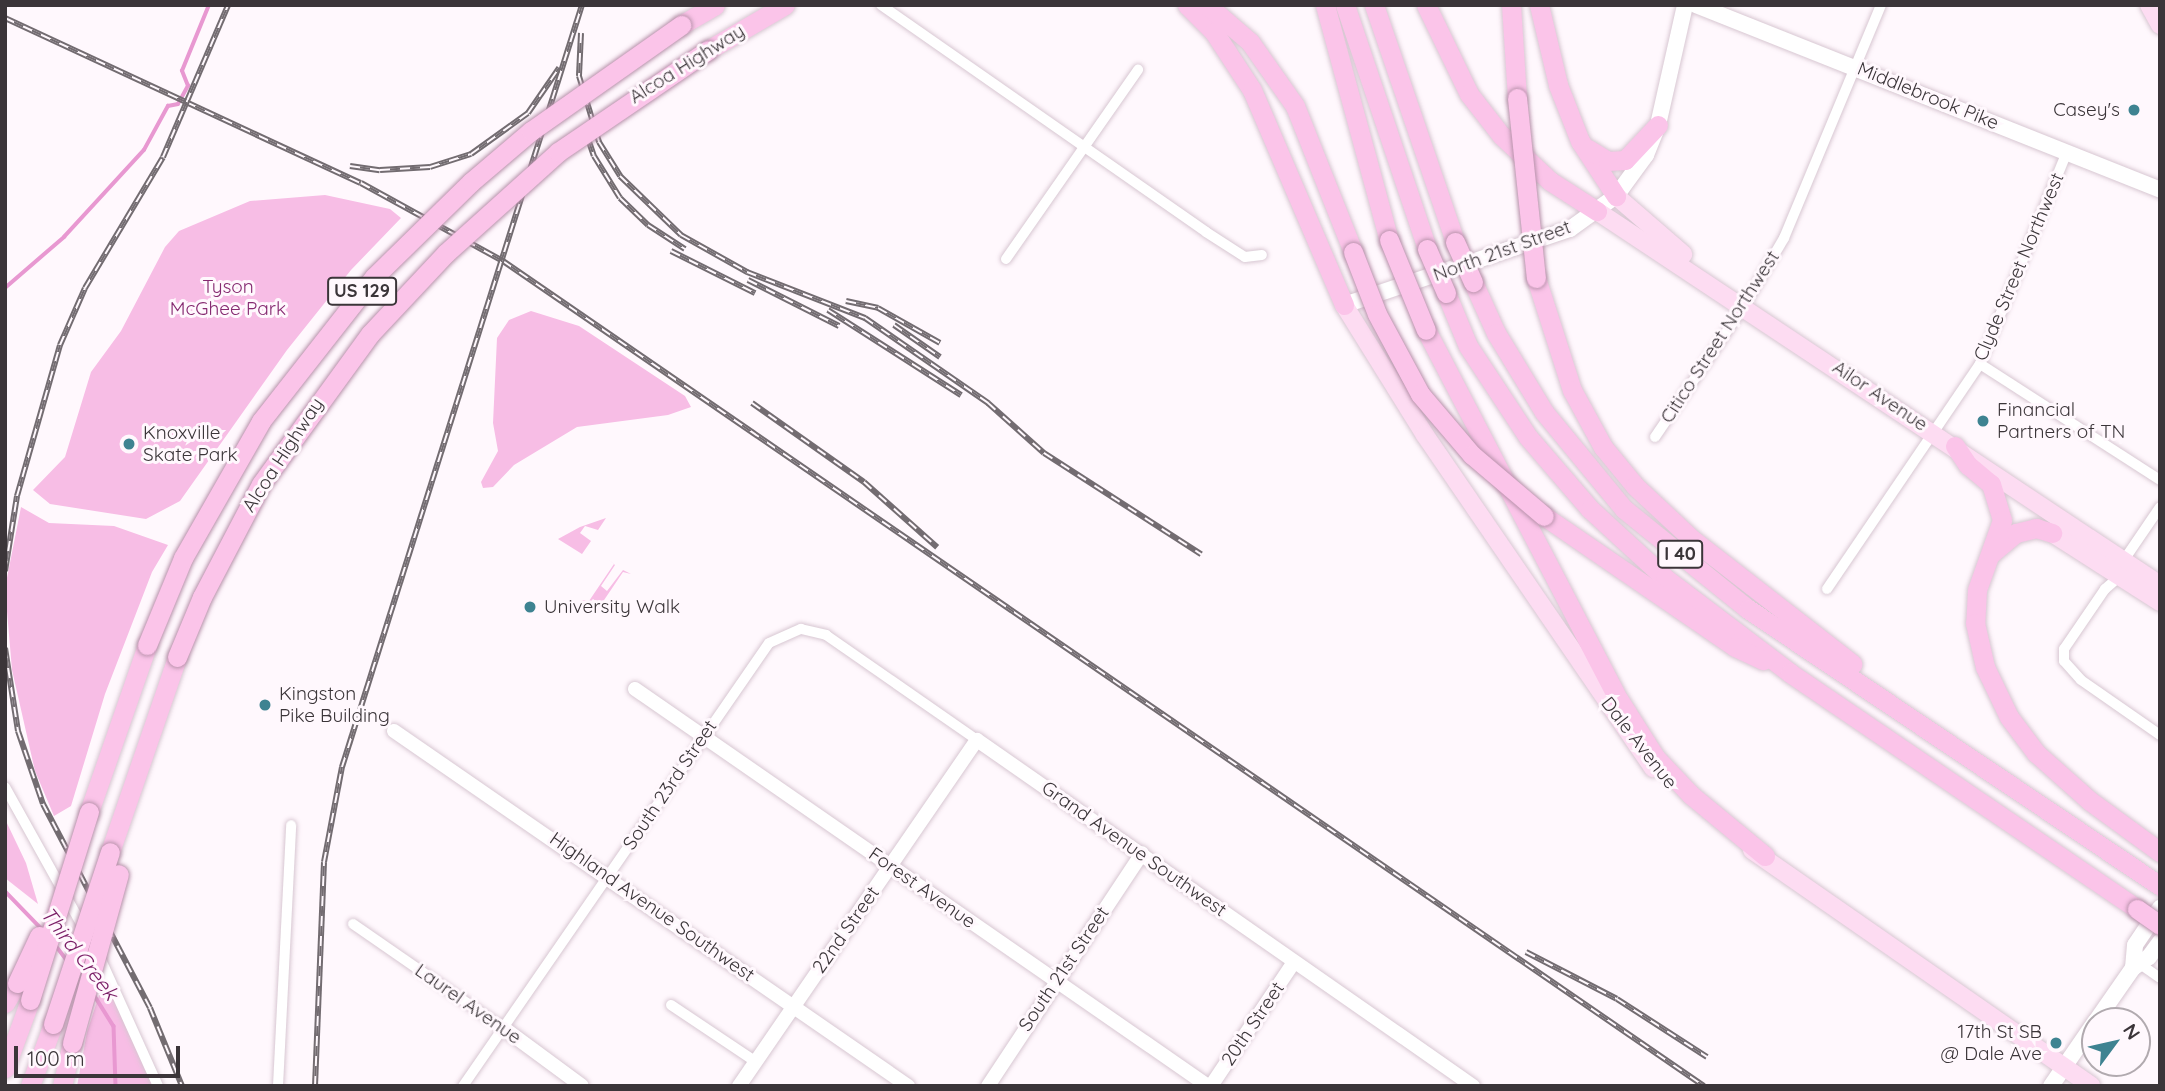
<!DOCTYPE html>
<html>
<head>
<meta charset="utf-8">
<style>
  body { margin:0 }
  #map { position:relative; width:2165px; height:1091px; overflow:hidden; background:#fff8fd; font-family:Quicksand,sans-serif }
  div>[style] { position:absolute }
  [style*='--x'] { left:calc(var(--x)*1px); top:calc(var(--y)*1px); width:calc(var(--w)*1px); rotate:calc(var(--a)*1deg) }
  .green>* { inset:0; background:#f7bde5 }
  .stream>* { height:3.5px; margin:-1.75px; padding:0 1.75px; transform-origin:1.75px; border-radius:1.75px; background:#e898d1 }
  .roads { filter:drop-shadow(0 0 2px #d8c7d2) drop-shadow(0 0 2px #d8c7d2) }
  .minor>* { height:10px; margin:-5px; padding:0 5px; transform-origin:5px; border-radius:5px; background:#fff }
  .tertiary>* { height:14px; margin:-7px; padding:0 7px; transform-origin:7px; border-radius:7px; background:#fff }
  .secondary>* { height:16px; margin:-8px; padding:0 8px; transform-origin:8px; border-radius:8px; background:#fff }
  .primary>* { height:18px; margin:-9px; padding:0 9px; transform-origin:9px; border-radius:9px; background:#fddcf2 }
  .motorway>* { height:19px; margin:-9.5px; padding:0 9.5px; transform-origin:9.5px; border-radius:9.5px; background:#fbc4e9 }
  .rail>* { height:6px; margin-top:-3px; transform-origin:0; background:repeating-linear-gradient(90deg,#fff8fd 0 10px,#736c71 0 20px); box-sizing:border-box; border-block:2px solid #736c71 }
  .bridges { filter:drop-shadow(0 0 2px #b892ab) drop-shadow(0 0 2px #b892ab) }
  .motorway-bridge>* { height:19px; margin:-9.5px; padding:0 9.5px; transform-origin:9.5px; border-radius:9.5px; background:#fbc4e9 }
  .dots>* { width:19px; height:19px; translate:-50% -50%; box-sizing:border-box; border:4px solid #fff8fd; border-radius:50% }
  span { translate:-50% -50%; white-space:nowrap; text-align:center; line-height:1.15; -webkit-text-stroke:6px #fff8fd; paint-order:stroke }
  .shield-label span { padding:2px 5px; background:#fff8fd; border:2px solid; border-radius:5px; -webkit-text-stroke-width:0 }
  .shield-label { font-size:18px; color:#3b3539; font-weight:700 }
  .street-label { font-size:19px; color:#3b3539 }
  .poi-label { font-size:19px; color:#3b3539 }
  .right { translate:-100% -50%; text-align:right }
  .left { translate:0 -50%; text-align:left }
  .park-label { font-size:19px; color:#862a71 }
  .water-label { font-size:21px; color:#7a1d66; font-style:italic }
  .frame { position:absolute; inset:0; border:7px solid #3b3539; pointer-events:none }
  .north { position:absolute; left:2081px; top:1007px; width:70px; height:70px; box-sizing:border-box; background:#fff8fd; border:2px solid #b1aaaf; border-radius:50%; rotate:57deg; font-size:19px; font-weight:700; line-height:28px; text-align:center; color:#3b3539 }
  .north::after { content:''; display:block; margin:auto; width:24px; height:32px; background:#3e8391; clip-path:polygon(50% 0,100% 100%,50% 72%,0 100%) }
  .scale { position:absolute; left:14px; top:1046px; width:166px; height:32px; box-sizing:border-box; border:4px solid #3b3539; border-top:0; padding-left:9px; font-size:21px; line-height:24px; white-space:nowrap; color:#3b3539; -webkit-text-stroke:5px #fff8fd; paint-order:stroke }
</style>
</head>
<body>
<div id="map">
  <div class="green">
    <div style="clip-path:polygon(325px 195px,390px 209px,401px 218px,351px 270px,287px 350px,180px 501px,146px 519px,50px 504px,33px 490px,65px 457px,91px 372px,121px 331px,165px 247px,179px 231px,250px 201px)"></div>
    <div style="clip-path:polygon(531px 311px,579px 326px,685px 396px,691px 407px,668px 415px,577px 427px,514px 465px,493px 487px,483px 488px,481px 482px,498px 451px,493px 423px,497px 338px,509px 320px)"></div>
    <div style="clip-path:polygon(21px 507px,49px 523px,114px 526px,168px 545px,152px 572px,105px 694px,71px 806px,54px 816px,35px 771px,12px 670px,5px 588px)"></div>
    <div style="clip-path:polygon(606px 518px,598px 530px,585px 526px,580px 533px,591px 541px,582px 554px,558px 539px,580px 527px)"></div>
    <div style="clip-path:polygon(608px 559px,615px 565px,601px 586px,607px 591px,623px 570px,631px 574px,623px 572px,598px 609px,603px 615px,596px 610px,600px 604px,593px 599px,587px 605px,581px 600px,589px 601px,614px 564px)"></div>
    <div style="clip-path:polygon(5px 819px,26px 863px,38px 904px,5px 878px)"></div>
    <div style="clip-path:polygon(106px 974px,154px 1086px,77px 1086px,87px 1032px)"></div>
  </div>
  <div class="stream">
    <div style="--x:5;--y:288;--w:78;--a:-40.8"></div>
    <div style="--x:64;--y:237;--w:118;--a:-47.4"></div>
    <div style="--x:144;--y:150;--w:50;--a:-61.4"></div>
    <div style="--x:168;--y:106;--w:10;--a:-11"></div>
    <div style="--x:178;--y:104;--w:21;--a:-61"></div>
    <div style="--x:188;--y:86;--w:16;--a:-112"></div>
    <div style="--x:182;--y:71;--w:71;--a:-67.8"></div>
    <div style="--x:5;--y:891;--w:53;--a:45.8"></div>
    <div style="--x:54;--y:943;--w:20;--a:53"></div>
    <div style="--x:93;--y:993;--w:39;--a:58"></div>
    <div style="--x:114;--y:1026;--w:60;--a:88.1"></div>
  </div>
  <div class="roads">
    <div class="minor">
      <div style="--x:881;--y:5;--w:396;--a:34.9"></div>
      <div style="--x:1206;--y:232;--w:46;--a:32.7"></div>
      <div style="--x:1245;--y:257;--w:17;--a:-7"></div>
      <div style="--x:1006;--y:259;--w:231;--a:-55.1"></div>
      <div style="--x:1980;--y:364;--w:214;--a:32.8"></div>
      <div style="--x:1655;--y:437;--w:158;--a:-55.8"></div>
      <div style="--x:1744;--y:306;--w:79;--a:-59.5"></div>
      <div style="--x:1784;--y:238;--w:252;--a:-67.4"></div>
      <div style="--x:2124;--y:560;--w:64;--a:-55.8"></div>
      <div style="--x:2120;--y:576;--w:20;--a:139"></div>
      <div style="--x:2105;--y:589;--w:73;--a:124.3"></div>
      <div style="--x:2064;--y:649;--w:12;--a:90"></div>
      <div style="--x:2064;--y:661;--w:25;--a:48"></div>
      <div style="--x:2081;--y:680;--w:96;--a:34.8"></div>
      <div style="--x:1827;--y:589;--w:272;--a:-55.8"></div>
      <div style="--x:1980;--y:364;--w:229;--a:-67.7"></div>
      <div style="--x:5;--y:787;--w:162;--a:60.9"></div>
      <div style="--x:353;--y:924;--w:181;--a:34.7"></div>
      <div style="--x:97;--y:951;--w:148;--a:65.7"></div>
      <div style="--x:2140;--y:964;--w:24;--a:35"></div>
      <div style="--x:671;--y:1005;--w:102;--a:33.8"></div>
      <div style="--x:278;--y:1086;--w:261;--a:-87.1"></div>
      <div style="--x:463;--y:1086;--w:538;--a:-55.37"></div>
      <div style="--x:769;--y:643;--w:35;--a:-24"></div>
      <div style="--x:801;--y:629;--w:26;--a:13"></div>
      <div style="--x:826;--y:635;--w:184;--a:34.8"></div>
    </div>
    <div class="tertiary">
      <div style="--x:635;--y:689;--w:697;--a:34.72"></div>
      <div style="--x:394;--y:731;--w:625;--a:34.63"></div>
      <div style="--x:502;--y:1027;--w:99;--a:36.4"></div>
      <div style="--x:739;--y:1086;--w:420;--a:-55.5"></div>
      <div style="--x:977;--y:740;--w:605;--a:34.9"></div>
      <div style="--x:988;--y:1086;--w:279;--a:-56.5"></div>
      <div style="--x:1211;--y:1086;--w:149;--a:-56.2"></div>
    </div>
    <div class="secondary">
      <div style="--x:1696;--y:5;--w:500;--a:21.7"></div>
      <div style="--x:1344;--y:305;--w:238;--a:-18.6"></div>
      <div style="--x:1570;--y:229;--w:57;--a:-35.7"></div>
      <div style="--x:1616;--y:196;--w:51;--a:-53.8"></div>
      <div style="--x:1646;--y:155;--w:32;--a:-68"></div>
      <div style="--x:1658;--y:125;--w:123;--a:-77.3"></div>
      <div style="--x:2133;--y:968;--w:23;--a:-85"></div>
      <div style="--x:2135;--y:945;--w:45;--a:-56"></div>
      <div style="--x:2096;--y:1021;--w:65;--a:-55.1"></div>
      <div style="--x:2133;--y:968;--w:19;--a:-35"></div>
      <div style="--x:2149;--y:957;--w:19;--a:-54"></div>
      <div style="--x:2051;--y:1086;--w:78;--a:-55.5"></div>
    </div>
    <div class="primary">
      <div style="--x:2149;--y:5;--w:23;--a:61"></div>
      <div style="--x:1616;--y:196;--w:89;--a:40.9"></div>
      <div style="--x:1597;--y:211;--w:676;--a:33.6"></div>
      <div style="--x:1344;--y:305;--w:153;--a:58.1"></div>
      <div style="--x:1425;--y:435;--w:404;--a:55.6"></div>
      <div style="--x:2052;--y:533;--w:128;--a:32.6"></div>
      <div style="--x:1752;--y:850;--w:413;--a:34.8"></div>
    </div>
    <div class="motorway">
      <div style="--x:1187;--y:5;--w:38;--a:45"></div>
      <div style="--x:1214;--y:32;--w:69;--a:56.8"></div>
      <div style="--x:1252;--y:90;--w:234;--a:66.8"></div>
      <div style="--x:1207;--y:5;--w:57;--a:40.7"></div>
      <div style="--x:1250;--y:42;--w:78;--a:54.9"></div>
      <div style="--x:1295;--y:106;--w:157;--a:68.3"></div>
      <div style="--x:1325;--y:5;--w:244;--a:74.8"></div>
      <div style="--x:1345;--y:5;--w:257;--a:71.4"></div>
      <div style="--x:1374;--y:5;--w:250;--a:71.1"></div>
      <div style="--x:1426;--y:5;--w:99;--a:64.2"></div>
      <div style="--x:1469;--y:94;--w:52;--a:52"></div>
      <div style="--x:1501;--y:135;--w:67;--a:43.2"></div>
      <div style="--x:1550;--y:181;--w:56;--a:32.6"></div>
      <div style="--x:1511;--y:5;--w:93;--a:86.3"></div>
      <div style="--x:1539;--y:5;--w:82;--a:76.6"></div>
      <div style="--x:1558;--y:85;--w:60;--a:68.6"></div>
      <div style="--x:1580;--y:141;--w:66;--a:56.8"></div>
      <div style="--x:681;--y:25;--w:39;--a:-30"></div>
      <div style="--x:708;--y:50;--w:89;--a:-30.3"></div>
      <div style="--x:1588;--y:149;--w:23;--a:31"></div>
      <div style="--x:1608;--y:161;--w:17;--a:-3"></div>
      <div style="--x:1625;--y:160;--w:48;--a:-46.7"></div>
      <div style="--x:1536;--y:278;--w:118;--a:72.2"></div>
      <div style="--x:1572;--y:390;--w:65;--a:61.5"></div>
      <div style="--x:1603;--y:447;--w:50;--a:50.6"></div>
      <div style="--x:1635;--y:486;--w:79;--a:43"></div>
      <div style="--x:1693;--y:540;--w:202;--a:37.9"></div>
      <div style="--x:1473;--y:282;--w:56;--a:65.7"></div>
      <div style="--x:1496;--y:333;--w:92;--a:58.7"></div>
      <div style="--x:1544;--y:412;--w:126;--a:50.5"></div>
      <div style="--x:1624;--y:509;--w:159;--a:38.9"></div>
      <div style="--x:1748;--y:609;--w:496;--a:33.9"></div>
      <div style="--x:1446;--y:293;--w:57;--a:67.5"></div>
      <div style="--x:1468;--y:346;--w:109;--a:56.6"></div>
      <div style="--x:1528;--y:437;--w:95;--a:49.3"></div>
      <div style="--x:1590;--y:509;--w:102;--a:42.6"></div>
      <div style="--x:1665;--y:578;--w:157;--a:37.2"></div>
      <div style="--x:1790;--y:673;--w:420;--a:34.2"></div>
      <div style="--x:1426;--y:330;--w:417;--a:62.5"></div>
      <div style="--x:1619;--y:700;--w:67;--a:57.7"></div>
      <div style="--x:1655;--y:757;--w:52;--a:46.5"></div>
      <div style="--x:1691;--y:795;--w:96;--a:39.5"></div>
      <div style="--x:1955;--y:446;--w:23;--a:56"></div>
      <div style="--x:1968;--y:465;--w:30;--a:40"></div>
      <div style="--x:1991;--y:484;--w:38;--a:73"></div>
      <div style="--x:2002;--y:520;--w:74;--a:109.7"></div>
      <div style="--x:1977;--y:590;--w:33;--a:93"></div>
      <div style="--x:1975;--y:623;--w:45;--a:77.2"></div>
      <div style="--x:1985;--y:667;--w:55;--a:64.4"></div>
      <div style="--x:2009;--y:717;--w:45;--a:53.1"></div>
      <div style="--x:2036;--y:753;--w:72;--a:41.6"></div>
      <div style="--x:2090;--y:801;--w:87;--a:36.1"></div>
      <div style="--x:1544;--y:516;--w:232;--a:34.4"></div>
      <div style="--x:1735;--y:647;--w:31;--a:25"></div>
      <div style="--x:1992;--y:553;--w:31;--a:-40"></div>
      <div style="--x:2016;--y:533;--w:21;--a:-14"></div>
      <div style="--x:2036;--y:528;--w:17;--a:17"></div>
      <div style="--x:89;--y:812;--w:177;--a:-70.8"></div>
      <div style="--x:110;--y:852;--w:206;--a:-71"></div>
      <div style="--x:5;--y:1003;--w:23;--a:-59"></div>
      <div style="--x:5;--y:1068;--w:72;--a:-69.8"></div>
      <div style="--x:30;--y:1086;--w:66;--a:-69.6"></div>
      <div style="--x:62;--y:1086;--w:44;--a:-76.9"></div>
    </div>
  </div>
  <div class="rail">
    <div style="--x:5;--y:18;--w:392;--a:24.9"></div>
    <div style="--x:361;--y:183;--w:162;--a:28.8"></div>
    <div style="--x:503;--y:261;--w:1457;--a:34.49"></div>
    <div style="--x:581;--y:33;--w:43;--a:92.7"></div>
    <div style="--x:579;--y:76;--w:69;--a:73.1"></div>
    <div style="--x:599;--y:142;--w:40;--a:58"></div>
    <div style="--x:620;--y:176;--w:85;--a:44"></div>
    <div style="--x:681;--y:235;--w:76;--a:29.3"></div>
    <div style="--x:747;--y:272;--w:127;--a:21.3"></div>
    <div style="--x:865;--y:318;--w:150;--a:34.6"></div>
    <div style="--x:988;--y:403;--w:75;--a:41.8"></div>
    <div style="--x:1044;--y:453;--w:187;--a:32.8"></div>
    <div style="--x:586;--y:133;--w:24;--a:71"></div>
    <div style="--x:594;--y:156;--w:49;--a:58.2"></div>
    <div style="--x:620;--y:198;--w:39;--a:44"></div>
    <div style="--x:648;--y:225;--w:44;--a:33"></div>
    <div style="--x:350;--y:166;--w:30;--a:8"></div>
    <div style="--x:380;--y:170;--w:50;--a:-3.4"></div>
    <div style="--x:430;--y:167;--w:43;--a:-17.6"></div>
    <div style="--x:471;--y:154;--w:70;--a:-35.7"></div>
    <div style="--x:528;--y:113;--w:55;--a:-55.4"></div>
    <div style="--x:671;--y:251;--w:94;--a:26.6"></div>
    <div style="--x:748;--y:280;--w:102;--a:26.8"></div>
    <div style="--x:846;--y:301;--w:33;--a:12"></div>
    <div style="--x:878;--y:308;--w:71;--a:29.4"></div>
    <div style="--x:828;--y:310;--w:158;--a:32.6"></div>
    <div style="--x:894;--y:325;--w:56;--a:34.8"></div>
    <div style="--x:752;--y:403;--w:137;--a:35.2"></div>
    <div style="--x:864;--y:482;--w:98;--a:41.7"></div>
    <div style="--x:5;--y:571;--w:76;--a:-80.9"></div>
    <div style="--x:17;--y:496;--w:157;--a:-74.1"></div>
    <div style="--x:60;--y:345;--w:62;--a:-66.3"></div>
    <div style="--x:85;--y:288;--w:152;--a:-59.2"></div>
    <div style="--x:163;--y:157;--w:165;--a:-66.8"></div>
    <div style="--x:5;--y:648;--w:84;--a:81.1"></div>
    <div style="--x:18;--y:731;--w:77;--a:71.1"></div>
    <div style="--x:43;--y:804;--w:230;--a:62.3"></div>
    <div style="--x:150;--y:1008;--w:84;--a:67.7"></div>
    <div style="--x:1526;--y:952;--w:102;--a:27.3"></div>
    <div style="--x:1617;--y:999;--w:107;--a:32.8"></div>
    <div style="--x:315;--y:1086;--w:224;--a:-87.7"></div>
    <div style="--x:324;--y:862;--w:97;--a:-79.3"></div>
    <div style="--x:342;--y:767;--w:799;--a:-72.52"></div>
  </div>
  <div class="bridges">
    <div class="motorway-bridge">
      <div style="--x:1517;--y:98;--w:181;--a:84"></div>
      <div style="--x:1389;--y:240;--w:97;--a:67.7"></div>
      <div style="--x:1455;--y:242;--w:44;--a:65.8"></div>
      <div style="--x:1427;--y:249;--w:48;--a:66.6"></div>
      <div style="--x:1353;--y:252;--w:66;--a:68.8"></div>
      <div style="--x:1377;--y:314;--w:91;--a:61.7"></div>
      <div style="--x:1420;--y:394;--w:80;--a:49.6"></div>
      <div style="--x:1472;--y:455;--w:94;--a:40.3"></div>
      <div style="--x:147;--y:645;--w:94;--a:-67.5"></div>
      <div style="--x:183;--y:558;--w:158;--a:-60.3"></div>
      <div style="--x:261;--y:421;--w:183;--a:-51.9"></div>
      <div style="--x:374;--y:277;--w:136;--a:-44.4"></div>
      <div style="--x:471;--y:182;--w:79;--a:-40.4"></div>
      <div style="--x:531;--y:131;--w:184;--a:-35.2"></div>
      <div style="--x:177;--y:657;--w:65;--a:-67.4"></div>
      <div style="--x:202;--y:597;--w:127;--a:-62.4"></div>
      <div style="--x:261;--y:484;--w:185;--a:-54"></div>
      <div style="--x:370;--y:334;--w:111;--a:-46.8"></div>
      <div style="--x:446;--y:253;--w:151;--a:-42"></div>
      <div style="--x:558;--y:152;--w:181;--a:-34.2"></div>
      <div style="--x:2137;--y:909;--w:28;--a:35"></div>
      <div style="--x:17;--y:983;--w:52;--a:-64.9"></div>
      <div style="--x:30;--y:1000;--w:197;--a:-72.6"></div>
      <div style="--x:53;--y:1024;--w:181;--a:-71.7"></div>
      <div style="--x:72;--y:1043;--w:175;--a:-74.5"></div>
    </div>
  </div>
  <div class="dots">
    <div style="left:2134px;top:110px;background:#3e8391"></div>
    <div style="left:1983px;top:421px;background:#3e8391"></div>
    <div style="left:129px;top:444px;background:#3e8391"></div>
    <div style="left:530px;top:607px;background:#3e8391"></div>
    <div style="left:265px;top:705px;background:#3e8391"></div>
    <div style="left:2056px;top:1043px;background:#3e8391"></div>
  </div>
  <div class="shield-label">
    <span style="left:362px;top:291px">US 129</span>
    <span style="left:1680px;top:554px">I 40</span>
  </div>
  <div class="street-label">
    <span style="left:687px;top:64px;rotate:-32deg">Alcoa Highway</span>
    <span style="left:1928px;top:96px;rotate:22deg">Middlebrook Pike</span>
    <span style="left:1502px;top:251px;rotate:-20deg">North 21st Street</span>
    <span style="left:2019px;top:267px;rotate:-67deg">Clyde Street Northwest</span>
    <span style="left:1720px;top:337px;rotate:-57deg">Citico Street Northwest</span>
    <span style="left:1880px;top:396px;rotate:34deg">Ailor Avenue</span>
    <span style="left:283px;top:455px;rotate:-57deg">Alcoa Highway</span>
    <span style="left:1639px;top:743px;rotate:52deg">Dale Avenue</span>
    <span style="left:670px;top:785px;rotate:-56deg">South 23rd Street</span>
    <span style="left:1134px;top:849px;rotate:35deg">Grand Avenue Southwest</span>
    <span style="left:922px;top:888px;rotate:35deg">Forest Avenue</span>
    <span style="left:652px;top:907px;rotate:35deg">Highland Avenue Southwest</span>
    <span style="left:846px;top:930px;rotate:-55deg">22nd Street</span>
    <span style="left:1064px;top:969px;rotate:-56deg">South 21st Street</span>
    <span style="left:468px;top:1004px;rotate:35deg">Laurel Avenue</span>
    <span style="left:1253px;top:1024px;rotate:-56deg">20th Street</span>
  </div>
  <div class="poi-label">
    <span class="right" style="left:2120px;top:110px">Casey's</span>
    <span class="left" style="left:1997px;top:421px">Financial<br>Partners of TN</span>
    <span class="left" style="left:143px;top:444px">Knoxville<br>Skate Park</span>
    <span class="left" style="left:544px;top:607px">University Walk</span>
    <span class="left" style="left:279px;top:705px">Kingston<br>Pike Building</span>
    <span class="right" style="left:2042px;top:1043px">17th St SB<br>@ Dale Ave</span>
  </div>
  <div class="park-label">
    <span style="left:228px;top:298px">Tyson<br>McGhee Park</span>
  </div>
  <div class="water-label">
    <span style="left:80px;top:953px;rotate:52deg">Third Creek</span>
  </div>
  <div class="frame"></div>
  <div class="north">N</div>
  <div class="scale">100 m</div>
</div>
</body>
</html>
